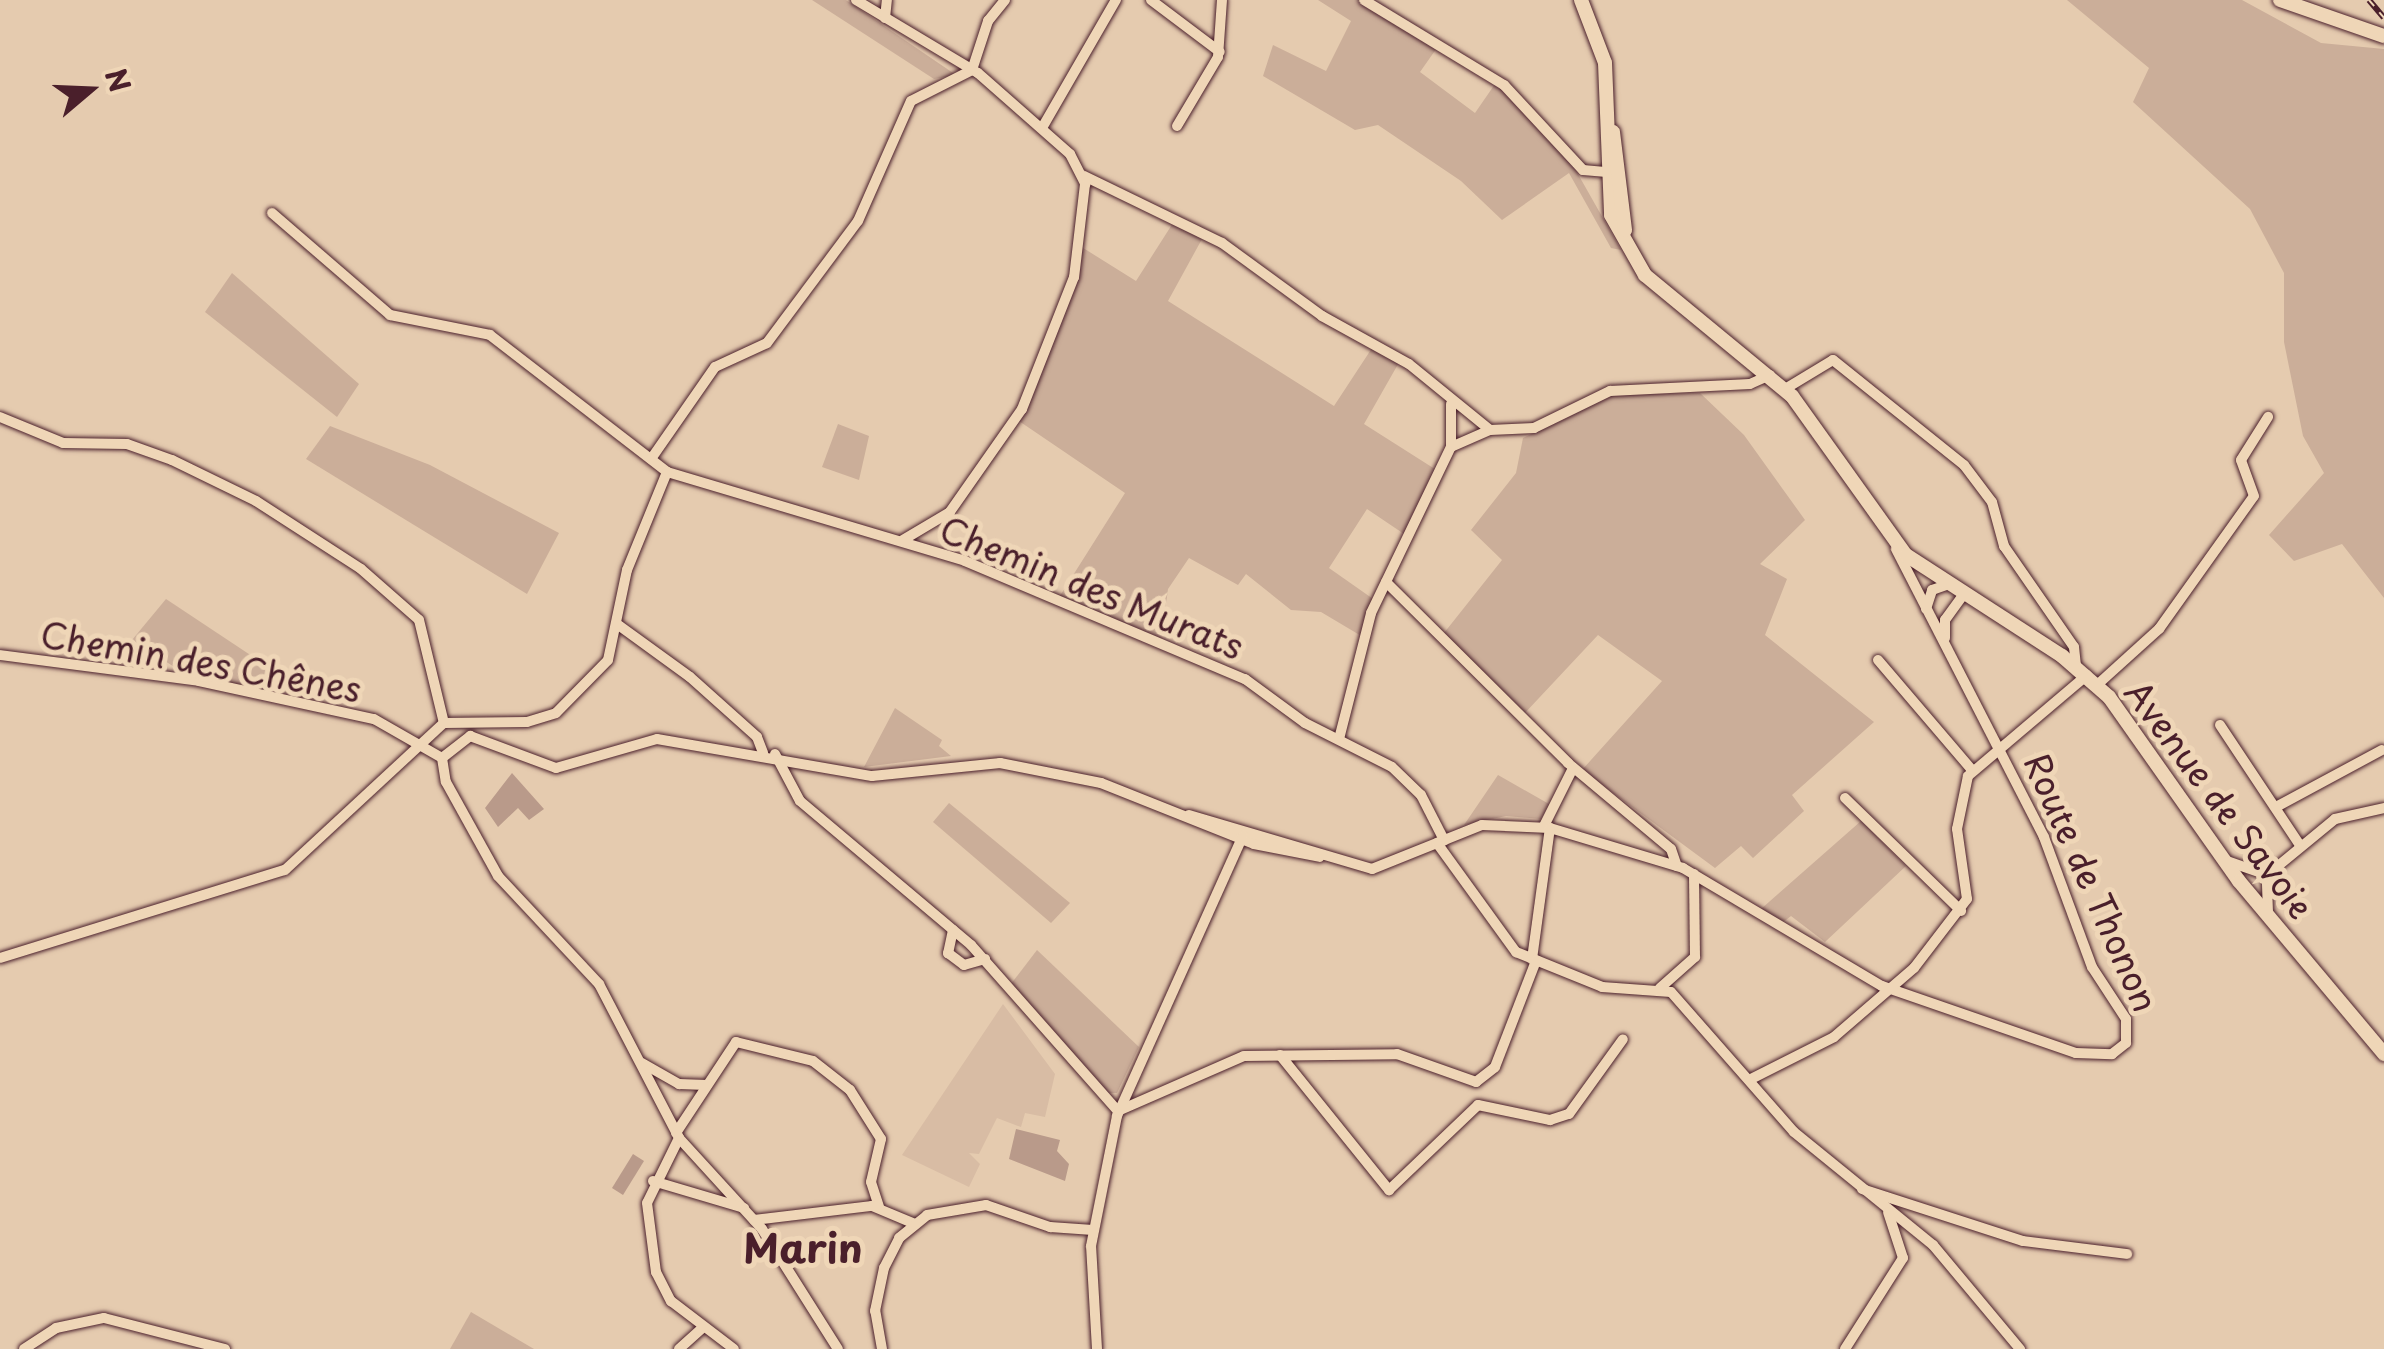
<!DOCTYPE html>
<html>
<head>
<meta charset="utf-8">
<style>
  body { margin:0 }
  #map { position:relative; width:2384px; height:1349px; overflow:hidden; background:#e5cbaf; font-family:"Playpen Sans",sans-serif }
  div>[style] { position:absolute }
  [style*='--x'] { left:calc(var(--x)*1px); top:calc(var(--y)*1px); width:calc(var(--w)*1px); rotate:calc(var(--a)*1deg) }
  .built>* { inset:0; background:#d8bca4 }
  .green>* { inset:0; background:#cbae99 }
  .building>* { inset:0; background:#b99a8a }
  .roads { filter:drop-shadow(0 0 2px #4a1f2b) drop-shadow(0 0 2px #4a1f2b) }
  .minor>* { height:10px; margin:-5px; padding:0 5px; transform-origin:5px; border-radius:5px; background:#efd6b7 }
  .major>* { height:14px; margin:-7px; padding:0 7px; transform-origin:7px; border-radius:7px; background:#efd6b7 }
  .rail>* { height:6px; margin-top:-3px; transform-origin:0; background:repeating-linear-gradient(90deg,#efd6b7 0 8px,#4a1f2b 0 16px); box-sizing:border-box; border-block:2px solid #4a1f2b }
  span { translate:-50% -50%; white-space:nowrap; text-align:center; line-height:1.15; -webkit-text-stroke:10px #efd6b7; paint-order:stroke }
  .street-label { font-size:35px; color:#4a1f2b }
  .quarter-label { font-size:40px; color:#4a1f2b; font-weight:700 }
  .north { position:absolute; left:40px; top:40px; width:100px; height:100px; -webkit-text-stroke:8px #efd6b7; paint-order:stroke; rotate:71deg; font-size:28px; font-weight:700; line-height:40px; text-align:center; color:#4a1f2b }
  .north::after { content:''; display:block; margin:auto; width:35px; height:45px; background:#4a1f2b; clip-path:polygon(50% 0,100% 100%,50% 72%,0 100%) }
</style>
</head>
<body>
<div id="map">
  <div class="built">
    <div style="clip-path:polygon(1003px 1004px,1055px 1074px,1045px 1117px,1025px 1113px,1021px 1127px,997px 1118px,979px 1154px,969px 1153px,980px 1164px,969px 1187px,902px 1155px)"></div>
  </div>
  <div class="green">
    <div style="clip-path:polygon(812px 0,846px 0,956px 75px,934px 79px)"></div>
    <div style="clip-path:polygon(1318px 0,1364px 0,1439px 45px,1420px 72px,1475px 113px,1495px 84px,1504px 90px,1574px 167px,1621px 250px,1611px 248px,1569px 173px,1502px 220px,1461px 181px,1378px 125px,1355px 130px,1263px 76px,1273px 45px,1326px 71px,1351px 21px)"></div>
    <div style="clip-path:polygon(2067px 0,2242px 0,2321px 43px,2384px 49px,2384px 598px,2342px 544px,2294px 561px,2269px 535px,2324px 473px,2303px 436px,2284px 342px,2284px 273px,2250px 209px,2133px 102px,2149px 68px)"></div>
    <div style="clip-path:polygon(1173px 223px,1202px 239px,1168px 301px,1334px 406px,1374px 345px,1401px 359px,1364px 424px,1438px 471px,1407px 536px,1367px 509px,1329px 568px,1376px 601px,1363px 637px,1321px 612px,1291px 610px,1246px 574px,1238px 585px,1189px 558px,1168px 589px,1161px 642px,1058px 599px,1125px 493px,1016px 419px,1080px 246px,1136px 281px)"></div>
    <div style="clip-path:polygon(232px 273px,359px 384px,337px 417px,205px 312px)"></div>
    <div style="clip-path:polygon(1700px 393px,1744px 435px,1805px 520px,1760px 564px,1787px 579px,1765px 635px,1874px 722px,1792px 795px,1804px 811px,1753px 858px,1741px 846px,1715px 868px,1582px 770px,1662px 681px,1598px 635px,1523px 715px,1444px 633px,1502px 560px,1471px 530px,1516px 473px,1523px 438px,1613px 395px)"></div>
    <div style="clip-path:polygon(838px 424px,869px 436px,859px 480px,822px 467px)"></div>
    <div style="clip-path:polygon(330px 426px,430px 465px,559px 533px,527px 594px,306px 459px)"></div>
    <div style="clip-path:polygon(166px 599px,270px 668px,321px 704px,190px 677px,132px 640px)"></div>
    <div style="clip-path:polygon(895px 708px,942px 740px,939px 746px,951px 756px,864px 767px)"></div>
    <div style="clip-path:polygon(1498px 775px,1549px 804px,1541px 819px,1506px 816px,1464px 825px)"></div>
    <div style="clip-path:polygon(949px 803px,1070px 903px,1051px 923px,933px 822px)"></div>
    <div style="clip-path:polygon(1861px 821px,1906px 866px,1825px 942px,1791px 916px,1782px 923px,1761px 909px)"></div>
    <div style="clip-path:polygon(1037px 950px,1139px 1047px,1117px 1093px,1105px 1093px,1011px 984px)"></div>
    <div style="clip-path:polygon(471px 1312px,534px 1349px,450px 1349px)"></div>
  </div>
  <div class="building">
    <div style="clip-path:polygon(512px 773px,544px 809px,529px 820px,518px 808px,498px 827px,485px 808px)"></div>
    <div style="clip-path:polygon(1016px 1129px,1060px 1140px,1057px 1151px,1069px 1164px,1065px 1181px,1009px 1159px)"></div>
    <div style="clip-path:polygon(633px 1154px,644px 1161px,623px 1195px,612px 1188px)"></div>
  </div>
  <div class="roads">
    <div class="minor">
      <div style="--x:856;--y:0;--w:142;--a:30.9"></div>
      <div style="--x:978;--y:73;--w:123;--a:41.4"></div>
      <div style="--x:1070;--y:154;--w:34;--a:63"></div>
      <div style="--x:1085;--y:184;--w:94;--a:96.7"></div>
      <div style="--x:1074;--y:277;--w:142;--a:111.5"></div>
      <div style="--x:1022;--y:409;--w:126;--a:125"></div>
      <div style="--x:950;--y:512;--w:55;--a:149.2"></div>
      <div style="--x:1151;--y:0;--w:86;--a:37"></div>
      <div style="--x:1364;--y:0;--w:164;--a:31.3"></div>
      <div style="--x:1504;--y:85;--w:116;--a:47.1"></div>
      <div style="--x:1583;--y:170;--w:33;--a:5"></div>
      <div style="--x:885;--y:18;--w:18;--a:-84"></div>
      <div style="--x:972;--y:70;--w:52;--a:-71.9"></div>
      <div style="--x:988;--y:21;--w:27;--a:-51"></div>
      <div style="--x:1177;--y:126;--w:80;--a:-59.3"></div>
      <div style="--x:1218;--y:57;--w:57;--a:-86"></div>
      <div style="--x:1042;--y:128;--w:148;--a:-60"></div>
      <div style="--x:1084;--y:176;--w:153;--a:25.9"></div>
      <div style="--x:1222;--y:243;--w:124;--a:36.1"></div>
      <div style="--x:1322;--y:316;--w:99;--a:28.9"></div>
      <div style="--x:1409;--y:364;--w:104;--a:39.2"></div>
      <div style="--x:272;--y:213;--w:156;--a:40.8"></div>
      <div style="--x:390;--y:315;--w:102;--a:11.3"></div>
      <div style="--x:490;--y:335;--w:224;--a:37.7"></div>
      <div style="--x:667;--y:472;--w:311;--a:16.6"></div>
      <div style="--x:965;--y:561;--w:304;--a:22.9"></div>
      <div style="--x:1245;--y:679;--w:74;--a:36.3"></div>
      <div style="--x:1305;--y:723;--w:97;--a:26.8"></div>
      <div style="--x:1392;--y:767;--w:40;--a:44"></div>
      <div style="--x:1421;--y:795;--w:51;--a:62.9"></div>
      <div style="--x:1785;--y:389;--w:56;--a:-31.1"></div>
      <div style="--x:1833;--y:360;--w:168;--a:38.7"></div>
      <div style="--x:1964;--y:465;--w:46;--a:52.9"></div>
      <div style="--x:1992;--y:502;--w:46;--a:74.7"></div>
      <div style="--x:2004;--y:546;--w:123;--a:55.3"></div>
      <div style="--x:2074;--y:647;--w:20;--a:84"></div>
      <div style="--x:0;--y:417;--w:68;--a:22.4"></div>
      <div style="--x:63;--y:443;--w:64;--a:0.9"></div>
      <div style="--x:127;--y:444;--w:48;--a:19.6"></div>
      <div style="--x:172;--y:460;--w:93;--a:26"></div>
      <div style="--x:256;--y:501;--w:125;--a:32.9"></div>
      <div style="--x:361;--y:569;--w:77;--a:41.3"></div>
      <div style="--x:419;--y:620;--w:106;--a:76.4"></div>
      <div style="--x:1451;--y:447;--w:43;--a:-90"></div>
      <div style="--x:651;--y:459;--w:112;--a:-55.2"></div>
      <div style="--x:715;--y:367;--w:57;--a:-24.8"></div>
      <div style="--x:767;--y:343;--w:152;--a:-53.3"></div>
      <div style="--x:858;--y:221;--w:131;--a:-66.2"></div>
      <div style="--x:911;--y:101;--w:68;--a:-26.9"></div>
      <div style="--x:1386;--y:582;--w:257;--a:44.8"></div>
      <div style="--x:1568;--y:763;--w:134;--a:39.9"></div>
      <div style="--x:1671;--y:849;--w:18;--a:71"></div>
      <div style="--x:1926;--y:609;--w:20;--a:-72"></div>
      <div style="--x:1932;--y:590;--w:18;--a:-19"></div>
      <div style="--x:617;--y:624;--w:90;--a:36"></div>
      <div style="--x:690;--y:677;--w:90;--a:41.8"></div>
      <div style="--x:757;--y:737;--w:17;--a:69"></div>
      <div style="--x:1945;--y:638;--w:18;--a:-90"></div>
      <div style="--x:1945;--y:620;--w:32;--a:-54"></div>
      <div style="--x:0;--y:655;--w:201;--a:7.4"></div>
      <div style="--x:199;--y:681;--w:179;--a:12.3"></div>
      <div style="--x:374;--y:719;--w:78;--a:29.8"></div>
      <div style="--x:1878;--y:660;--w:145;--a:49.5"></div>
      <div style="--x:2097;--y:685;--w:84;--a:-42.1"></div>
      <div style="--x:2159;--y:629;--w:163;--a:-54.5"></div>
      <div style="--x:2254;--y:496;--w:38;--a:-110"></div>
      <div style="--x:2241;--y:460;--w:51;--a:-57.9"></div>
      <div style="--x:2220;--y:725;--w:146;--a:56.4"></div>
      <div style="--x:1339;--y:739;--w:130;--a:-75.7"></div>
      <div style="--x:1371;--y:613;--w:184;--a:-64.3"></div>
      <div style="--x:1451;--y:447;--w:43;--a:-23.6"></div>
      <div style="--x:1490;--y:430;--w:44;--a:-2.6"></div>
      <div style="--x:1534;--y:428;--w:85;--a:-26"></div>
      <div style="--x:1610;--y:391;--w:140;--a:-2.9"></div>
      <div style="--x:1750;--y:384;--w:22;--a:-24"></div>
      <div style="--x:775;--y:754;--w:53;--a:62"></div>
      <div style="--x:800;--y:801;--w:224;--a:40.1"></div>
      <div style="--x:971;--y:945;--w:222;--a:48.5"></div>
      <div style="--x:442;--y:758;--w:36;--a:-38"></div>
      <div style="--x:470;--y:736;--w:92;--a:20.4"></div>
      <div style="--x:556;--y:768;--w:105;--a:-16"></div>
      <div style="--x:657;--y:739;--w:218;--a:9.8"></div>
      <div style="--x:872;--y:776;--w:129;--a:-5.8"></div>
      <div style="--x:1000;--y:763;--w:103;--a:11.2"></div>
      <div style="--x:1101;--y:783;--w:165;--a:21.7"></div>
      <div style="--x:1254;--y:844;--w:67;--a:11.1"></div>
      <div style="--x:442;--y:758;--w:24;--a:81"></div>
      <div style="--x:446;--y:782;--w:107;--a:61"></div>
      <div style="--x:498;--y:876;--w:148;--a:46.9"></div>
      <div style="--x:599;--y:984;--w:174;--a:62.5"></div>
      <div style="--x:679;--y:1138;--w:123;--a:47.6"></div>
      <div style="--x:762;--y:1229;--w:142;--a:57.7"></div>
      <div style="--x:1845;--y:798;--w:162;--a:44.2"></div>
      <div style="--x:2276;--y:807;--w:120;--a:-28.3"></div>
      <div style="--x:1189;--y:815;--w:191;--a:16.4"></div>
      <div style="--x:1372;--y:869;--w:118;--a:-21.8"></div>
      <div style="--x:1482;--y:825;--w:68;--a:2.5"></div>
      <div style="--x:1550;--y:828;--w:139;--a:16.7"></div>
      <div style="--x:1683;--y:868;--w:231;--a:30.7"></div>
      <div style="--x:1882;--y:986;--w:205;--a:19.1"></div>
      <div style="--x:2076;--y:1053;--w:36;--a:2"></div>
      <div style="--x:2112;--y:1054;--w:18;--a:-38"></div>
      <div style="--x:2126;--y:1043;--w:24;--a:-90"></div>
      <div style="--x:2126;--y:1019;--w:62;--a:-123.2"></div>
      <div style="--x:2092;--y:967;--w:139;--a:-110.3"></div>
      <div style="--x:2044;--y:837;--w:324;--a:-117.2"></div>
      <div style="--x:1544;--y:826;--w:65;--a:-63.4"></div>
      <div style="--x:1437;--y:843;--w:135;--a:54.1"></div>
      <div style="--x:1516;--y:952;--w:93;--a:22.1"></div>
      <div style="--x:1602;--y:987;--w:69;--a:4.1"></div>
      <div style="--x:1671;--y:992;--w:186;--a:48.7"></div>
      <div style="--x:1794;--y:1132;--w:179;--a:39.1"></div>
      <div style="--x:1933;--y:1245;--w:136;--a:50.1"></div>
      <div style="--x:2227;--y:861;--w:42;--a:19.3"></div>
      <div style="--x:2268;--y:913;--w:38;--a:-92"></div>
      <div style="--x:2267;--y:875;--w:88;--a:-39.5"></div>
      <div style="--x:2335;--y:819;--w:50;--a:-12.7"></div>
      <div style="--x:953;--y:930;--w:24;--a:102"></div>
      <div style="--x:948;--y:953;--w:20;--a:37"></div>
      <div style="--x:964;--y:965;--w:22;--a:-16"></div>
      <div style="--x:0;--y:958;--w:298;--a:-17.2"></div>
      <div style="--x:285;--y:870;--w:217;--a:-42.8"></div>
      <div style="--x:444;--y:723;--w:83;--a:-0.7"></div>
      <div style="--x:527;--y:722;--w:30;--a:-17"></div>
      <div style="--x:556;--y:713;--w:74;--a:-45.5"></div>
      <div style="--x:608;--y:660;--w:92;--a:-78.1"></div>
      <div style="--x:627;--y:570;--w:106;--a:-67.8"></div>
      <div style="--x:1532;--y:959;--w:132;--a:-82.2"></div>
      <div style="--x:1660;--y:988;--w:47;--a:-41.5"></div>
      <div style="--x:1695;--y:957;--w:83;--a:-90.7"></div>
      <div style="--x:1280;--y:1055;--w:174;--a:51.1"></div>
      <div style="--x:1389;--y:1190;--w:123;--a:-43.7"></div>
      <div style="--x:1478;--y:1105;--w:74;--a:11.8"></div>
      <div style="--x:1550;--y:1120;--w:20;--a:-18"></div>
      <div style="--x:1569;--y:1114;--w:92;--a:-54.2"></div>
      <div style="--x:642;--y:1063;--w:43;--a:29.6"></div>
      <div style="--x:679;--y:1084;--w:28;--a:2"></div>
      <div style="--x:1749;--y:1080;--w:95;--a:-26.8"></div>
      <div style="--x:1834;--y:1037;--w:106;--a:-40.8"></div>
      <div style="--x:1914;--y:968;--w:87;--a:-52.5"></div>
      <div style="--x:1967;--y:899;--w:71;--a:-98.1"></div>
      <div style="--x:1957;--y:829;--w:54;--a:-78.3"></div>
      <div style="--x:1968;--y:776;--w:156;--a:-40.3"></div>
      <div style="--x:1118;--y:1111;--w:137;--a:-23.6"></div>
      <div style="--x:1244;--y:1056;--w:153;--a:-0.7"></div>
      <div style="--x:1397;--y:1054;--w:84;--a:19.5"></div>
      <div style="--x:1476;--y:1082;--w:24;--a:-38"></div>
      <div style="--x:1495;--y:1067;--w:114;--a:-68.9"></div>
      <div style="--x:676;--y:1133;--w:109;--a:-56.6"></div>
      <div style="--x:736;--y:1042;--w:79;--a:13.9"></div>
      <div style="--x:813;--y:1061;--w:47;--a:38.1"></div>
      <div style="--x:850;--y:1090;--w:58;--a:57.7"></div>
      <div style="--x:881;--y:1139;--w:44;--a:103.1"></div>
      <div style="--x:871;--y:1182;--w:26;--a:72"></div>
      <div style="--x:679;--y:1138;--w:72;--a:116.2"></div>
      <div style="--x:647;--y:1203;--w:70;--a:82.6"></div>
      <div style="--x:656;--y:1272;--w:33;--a:63"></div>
      <div style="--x:671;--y:1301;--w:79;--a:37.3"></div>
      <div style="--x:653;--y:1181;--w:95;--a:16.5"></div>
      <div style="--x:1862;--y:1189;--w:169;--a:17.9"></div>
      <div style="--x:2023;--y:1241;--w:105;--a:7.1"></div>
      <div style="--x:754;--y:1220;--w:119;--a:-6.8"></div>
      <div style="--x:872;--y:1206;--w:47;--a:22.7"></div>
      <div style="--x:24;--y:1349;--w:38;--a:-33"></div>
      <div style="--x:56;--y:1328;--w:49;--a:-11.8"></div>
      <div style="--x:104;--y:1318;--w:125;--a:14.4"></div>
      <div style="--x:679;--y:1349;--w:31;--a:-42"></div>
      <div style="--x:882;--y:1349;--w:39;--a:-100"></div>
      <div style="--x:875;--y:1311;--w:44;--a:-78.2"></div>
      <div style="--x:884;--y:1268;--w:34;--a:-63"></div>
      <div style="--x:899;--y:1238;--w:36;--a:-39"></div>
      <div style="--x:927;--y:1215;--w:60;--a:-9.6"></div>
      <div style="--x:986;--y:1205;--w:68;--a:19"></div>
      <div style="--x:1050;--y:1227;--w:43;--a:4"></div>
      <div style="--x:1097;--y:1349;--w:103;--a:-93.3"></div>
      <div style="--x:1091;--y:1246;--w:133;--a:-78.7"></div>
      <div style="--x:1117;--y:1116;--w:307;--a:-65.8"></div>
      <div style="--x:1845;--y:1349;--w:108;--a:-57.5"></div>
      <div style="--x:1903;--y:1258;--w:48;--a:-108.1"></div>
    </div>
    <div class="major">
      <div style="--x:1581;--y:0;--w:67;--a:69.1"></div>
      <div style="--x:1605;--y:63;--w:152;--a:87.7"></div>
      <div style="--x:1611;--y:215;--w:69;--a:60.5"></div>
      <div style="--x:1645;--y:275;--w:190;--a:39.5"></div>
      <div style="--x:1792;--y:396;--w:196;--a:54.4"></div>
      <div style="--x:1906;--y:555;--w:186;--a:32.9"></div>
      <div style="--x:2062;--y:656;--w:62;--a:41.1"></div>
      <div style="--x:2109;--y:697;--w:225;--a:54.8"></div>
      <div style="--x:2239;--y:881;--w:226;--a:50"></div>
      <div style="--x:2280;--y:0;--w:110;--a:19.1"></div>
      <div style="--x:1613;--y:132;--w:99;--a:83"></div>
    </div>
  </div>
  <div class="rail">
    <div style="--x:2369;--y:0;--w:23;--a:50"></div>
  </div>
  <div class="street-label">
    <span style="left:1092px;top:587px;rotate:22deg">Chemin des Murats</span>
    <span style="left:201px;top:661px;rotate:10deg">Chemin des Chênes</span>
    <span style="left:2220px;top:799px;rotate:53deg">Avenue de Savoie</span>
    <span style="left:2092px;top:882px;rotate:66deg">Route de Thonon</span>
  </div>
  <div class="quarter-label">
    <span style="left:803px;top:1247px">Marin</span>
  </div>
  <div class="north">N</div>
</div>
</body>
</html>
